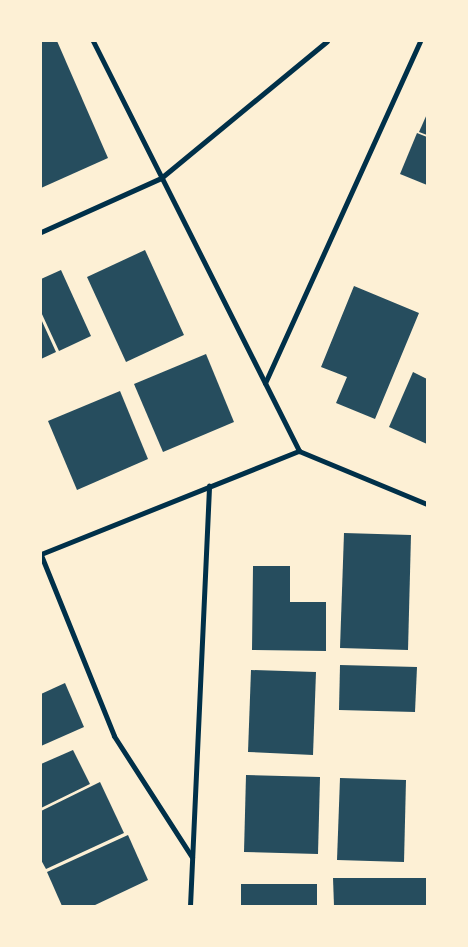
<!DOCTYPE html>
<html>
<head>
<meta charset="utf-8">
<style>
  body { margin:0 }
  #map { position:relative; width:468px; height:947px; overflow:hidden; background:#fdf0d5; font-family:Poppins,sans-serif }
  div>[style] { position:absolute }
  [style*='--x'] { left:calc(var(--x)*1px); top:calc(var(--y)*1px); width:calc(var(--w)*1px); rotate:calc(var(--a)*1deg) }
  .building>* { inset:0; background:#264d5e }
  .minor>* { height:5px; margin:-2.5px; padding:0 2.5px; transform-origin:2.5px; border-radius:2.5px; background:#003049 }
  span { translate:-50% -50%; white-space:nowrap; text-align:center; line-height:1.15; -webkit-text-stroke:4.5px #fdf0d5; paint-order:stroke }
  .frame { position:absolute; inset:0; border:42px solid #fdf0d5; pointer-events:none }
</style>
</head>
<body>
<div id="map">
  <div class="building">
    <div style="clip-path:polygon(41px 41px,57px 41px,108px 158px,41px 188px)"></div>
    <div style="clip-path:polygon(427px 114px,427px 135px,419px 132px)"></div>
    <div style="clip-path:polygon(417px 133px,427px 137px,427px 185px,400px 174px)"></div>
    <div style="clip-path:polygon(145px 250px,184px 335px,126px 362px,87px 277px)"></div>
    <div style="clip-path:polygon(61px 270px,91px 336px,59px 351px,41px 312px,41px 279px)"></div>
    <div style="clip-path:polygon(354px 286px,419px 313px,375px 419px,336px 403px,347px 377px,321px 367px)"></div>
    <div style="clip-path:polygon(41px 319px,56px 352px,41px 359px)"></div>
    <div style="clip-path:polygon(206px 354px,234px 422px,163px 452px,134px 384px)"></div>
    <div style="clip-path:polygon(413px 372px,427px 379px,427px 444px,389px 427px)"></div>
    <div style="clip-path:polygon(120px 391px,148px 459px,77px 490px,48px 421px)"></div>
    <div style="clip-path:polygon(344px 533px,411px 535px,408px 650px,340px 648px)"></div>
    <div style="clip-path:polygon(253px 566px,290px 566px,290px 602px,326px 602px,326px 651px,252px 650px)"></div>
    <div style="clip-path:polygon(340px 665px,417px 667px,415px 712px,339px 710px)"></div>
    <div style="clip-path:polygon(251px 670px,316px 672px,313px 755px,248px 752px)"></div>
    <div style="clip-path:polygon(65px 683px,84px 727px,41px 746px,41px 694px)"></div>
    <div style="clip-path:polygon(73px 750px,90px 784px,41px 808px,41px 764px)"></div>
    <div style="clip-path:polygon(246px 775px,320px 777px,318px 854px,244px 852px)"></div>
    <div style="clip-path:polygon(340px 778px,406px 780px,404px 862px,337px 860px)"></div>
    <div style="clip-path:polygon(100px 782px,124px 833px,46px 869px,41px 860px,41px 811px)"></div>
    <div style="clip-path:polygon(128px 835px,148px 880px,93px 906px,62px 906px,47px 872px)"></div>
    <div style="clip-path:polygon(333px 878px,427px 878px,427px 906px,334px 906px)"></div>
    <div style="clip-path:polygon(241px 884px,317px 884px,317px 906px,241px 906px)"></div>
  </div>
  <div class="minor">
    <div style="--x:93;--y:41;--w:459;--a:63.3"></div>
    <div style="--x:41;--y:232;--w:132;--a:-24.2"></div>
    <div style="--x:161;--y:178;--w:215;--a:-39.5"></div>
    <div style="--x:265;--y:383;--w:375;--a:-65.6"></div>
    <div style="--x:41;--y:554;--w:278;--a:-21.8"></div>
    <div style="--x:299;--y:451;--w:139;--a:22.5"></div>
    <div style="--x:41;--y:555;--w:195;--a:68"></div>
    <div style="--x:114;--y:736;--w:144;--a:57.2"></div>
    <div style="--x:190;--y:906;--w:421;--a:-87.4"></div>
  </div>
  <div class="frame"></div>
</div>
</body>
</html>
